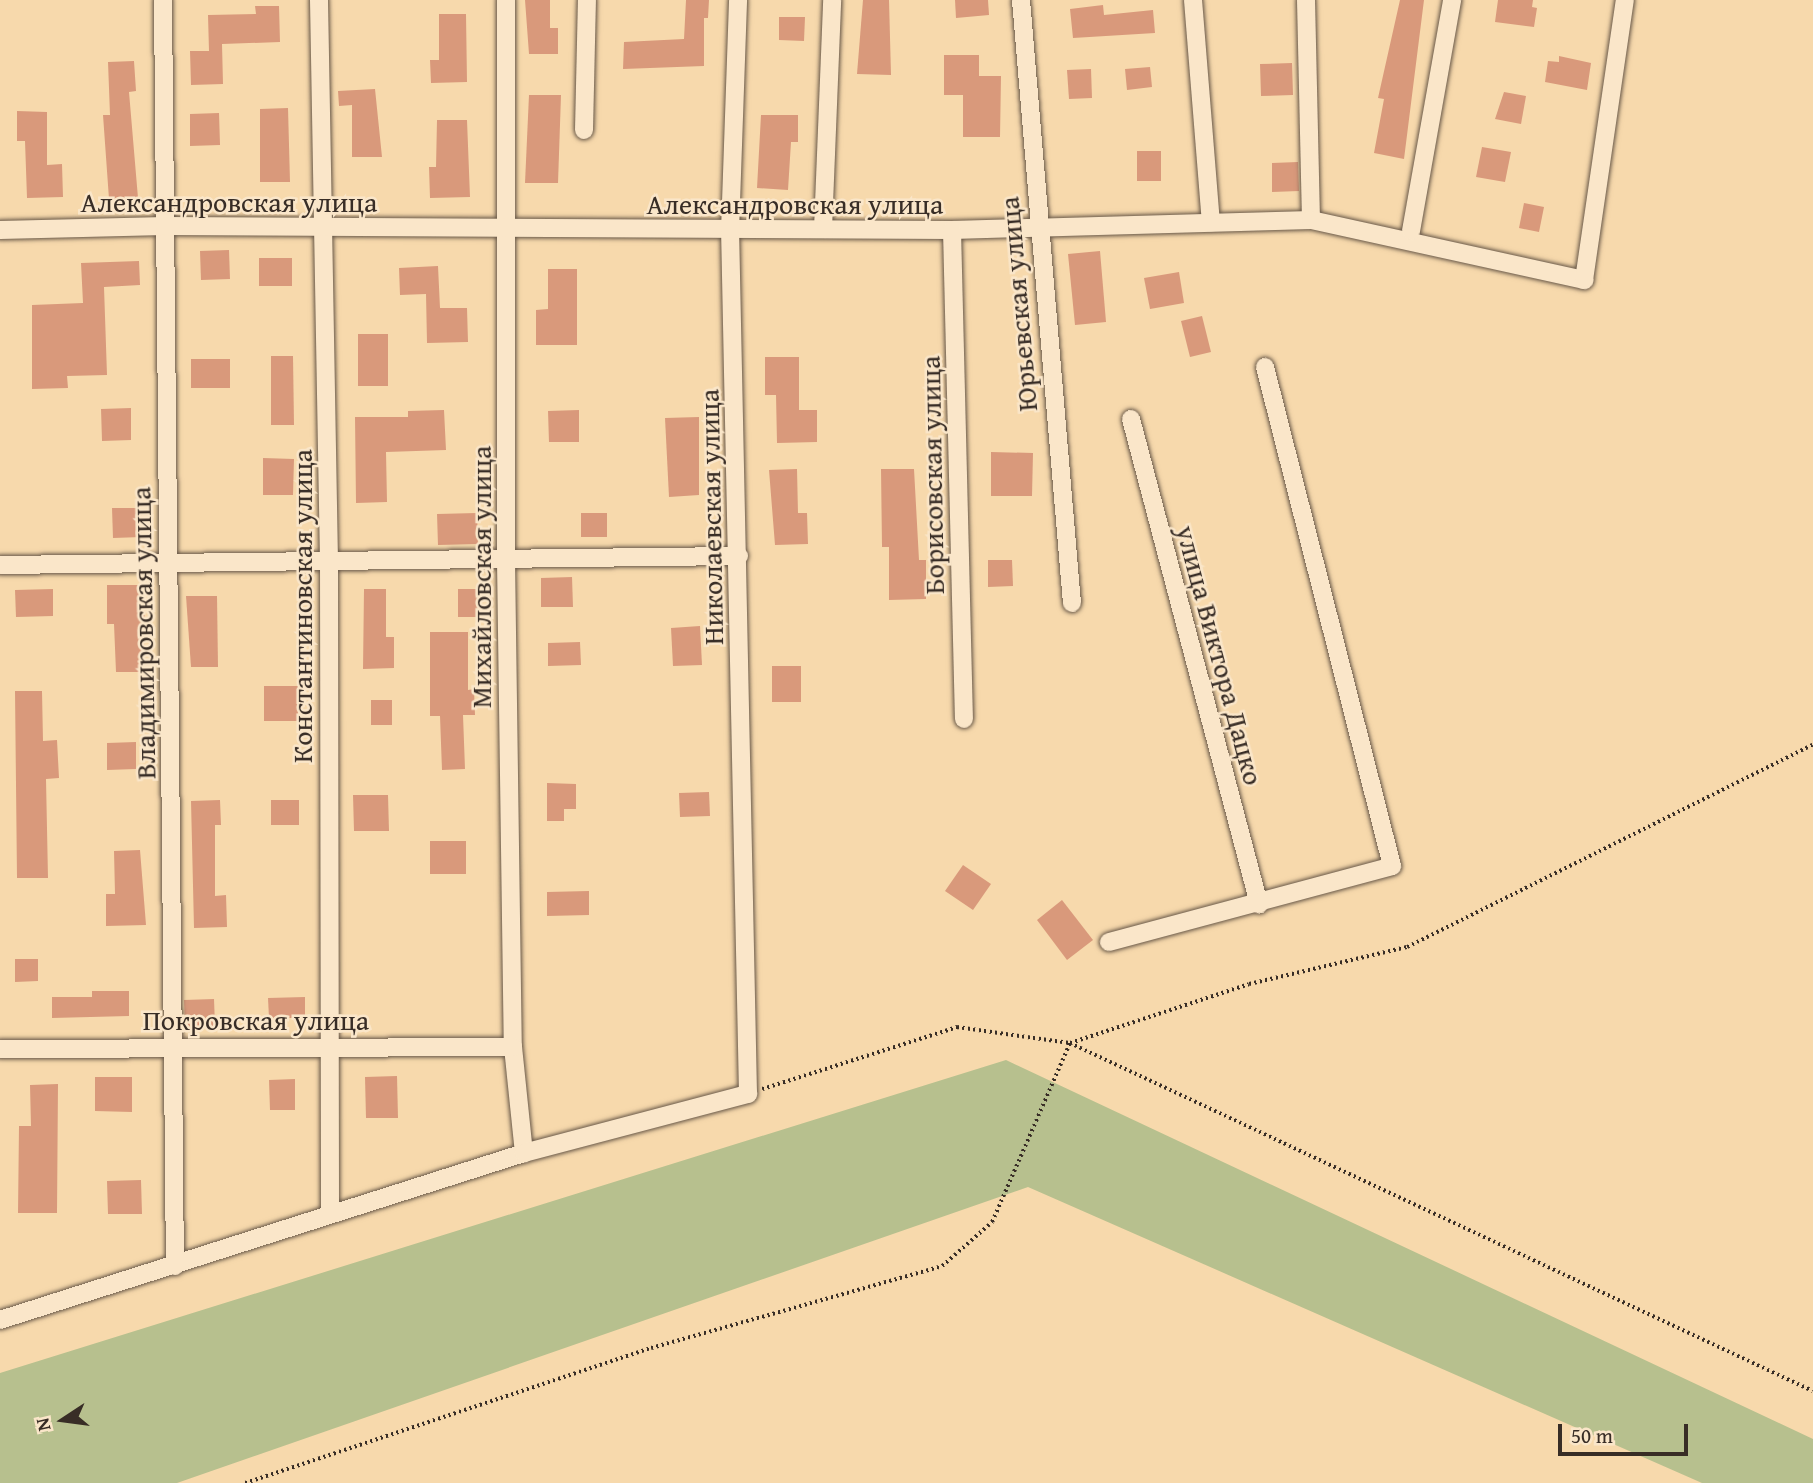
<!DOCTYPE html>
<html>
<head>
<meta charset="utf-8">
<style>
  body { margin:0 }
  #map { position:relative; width:1813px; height:1483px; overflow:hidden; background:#f7d9ac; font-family:"Gentium Book Plus",serif }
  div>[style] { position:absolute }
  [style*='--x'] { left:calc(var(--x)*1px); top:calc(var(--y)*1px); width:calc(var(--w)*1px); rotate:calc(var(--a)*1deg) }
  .green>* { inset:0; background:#b7c08e }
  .building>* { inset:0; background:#d9997b }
  .path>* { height:3.5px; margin-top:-1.75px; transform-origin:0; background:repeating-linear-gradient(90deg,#382d26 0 2px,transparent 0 5.5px) }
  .roads { filter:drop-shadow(0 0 2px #685848) drop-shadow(0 0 2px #685848) }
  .minor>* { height:18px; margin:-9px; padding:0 9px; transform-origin:9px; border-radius:9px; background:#fae6c9 }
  span { translate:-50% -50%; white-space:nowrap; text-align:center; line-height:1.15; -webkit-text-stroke:5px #fae6c9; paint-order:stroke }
  .street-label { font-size:28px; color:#382d26 }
  .north { position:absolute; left:28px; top:1385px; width:70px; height:70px; -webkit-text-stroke:5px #fae6c9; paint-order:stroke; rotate:257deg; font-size:19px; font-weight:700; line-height:28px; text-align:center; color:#382d26 }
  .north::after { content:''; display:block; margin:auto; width:24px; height:32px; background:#382d26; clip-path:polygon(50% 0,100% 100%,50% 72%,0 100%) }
  .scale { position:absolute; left:1558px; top:1424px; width:130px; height:32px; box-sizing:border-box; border:4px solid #382d26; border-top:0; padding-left:9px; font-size:21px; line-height:24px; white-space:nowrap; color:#382d26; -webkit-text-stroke:5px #fae6c9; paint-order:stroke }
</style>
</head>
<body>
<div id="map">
  <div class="green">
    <div style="clip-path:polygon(1006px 1060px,1813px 1439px,1813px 1483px,1702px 1483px,1028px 1187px,177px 1483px,0 1483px,0 1373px)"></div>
  </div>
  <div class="building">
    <div style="clip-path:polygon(525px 0,550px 0,550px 28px,558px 28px,558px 54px,529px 54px)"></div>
    <div style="clip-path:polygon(686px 0,709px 0,708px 18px,704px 18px,704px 66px,623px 69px,624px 42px,684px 39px)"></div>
    <div style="clip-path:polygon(863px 0,889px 0,891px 75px,857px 74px)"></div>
    <div style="clip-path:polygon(955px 0,988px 0,989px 15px,956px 18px)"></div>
    <div style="clip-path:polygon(1400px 0,1424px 0,1404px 159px,1374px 153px,1384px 99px,1378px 98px)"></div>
    <div style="clip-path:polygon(1498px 0,1533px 0,1532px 7px,1537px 8px,1534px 27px,1495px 22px)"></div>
    <div style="clip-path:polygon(1103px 5px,1104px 15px,1153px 10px,1155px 33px,1073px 38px,1070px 9px)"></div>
    <div style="clip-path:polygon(255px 6px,279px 6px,280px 42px,222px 44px,223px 84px,191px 85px,190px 51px,209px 51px,208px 15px,256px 14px)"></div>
    <div style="clip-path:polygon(439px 14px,466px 14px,467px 82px,431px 83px,430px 60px,439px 60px)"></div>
    <div style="clip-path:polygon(779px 17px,805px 17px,804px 41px,779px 40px)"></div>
    <div style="clip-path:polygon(944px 55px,979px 55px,979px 76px,1001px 76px,1000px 137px,963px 137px,963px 95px,944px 95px)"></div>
    <div style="clip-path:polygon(1559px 56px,1591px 63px,1587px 90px,1545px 82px,1548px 61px,1559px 62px)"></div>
    <div style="clip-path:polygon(134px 61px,136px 91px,129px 92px,138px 198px,109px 199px,103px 115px,110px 115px,108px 62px)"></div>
    <div style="clip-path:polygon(1292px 63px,1293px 95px,1261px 96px,1260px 64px)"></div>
    <div style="clip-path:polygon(1150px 67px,1152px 87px,1127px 90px,1125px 69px)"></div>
    <div style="clip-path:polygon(1091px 69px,1092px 98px,1069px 99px,1067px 70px)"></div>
    <div style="clip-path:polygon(375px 89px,382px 157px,352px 157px,352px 105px,339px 106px,338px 91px)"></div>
    <div style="clip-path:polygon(1504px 92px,1526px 96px,1521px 124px,1495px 119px)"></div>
    <div style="clip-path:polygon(529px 95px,561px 95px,558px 183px,525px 183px)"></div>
    <div style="clip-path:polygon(288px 108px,290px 182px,260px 182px,260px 109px)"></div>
    <div style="clip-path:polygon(17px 111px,47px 112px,47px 165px,62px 164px,63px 197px,27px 198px,25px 141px,17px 141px)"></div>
    <div style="clip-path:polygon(219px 113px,220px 145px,190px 146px,190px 114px)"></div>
    <div style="clip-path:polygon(761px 115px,798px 115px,798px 142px,791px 142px,788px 190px,757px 188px)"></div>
    <div style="clip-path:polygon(437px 120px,467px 120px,470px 197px,430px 198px,429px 167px,436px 167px)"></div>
    <div style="clip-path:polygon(1482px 147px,1511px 152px,1505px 182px,1476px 177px)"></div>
    <div style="clip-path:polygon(1137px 151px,1161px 151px,1161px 181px,1137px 181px)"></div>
    <div style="clip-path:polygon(1298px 162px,1299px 191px,1272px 192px,1272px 163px)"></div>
    <div style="clip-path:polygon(1524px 203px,1544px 207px,1539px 232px,1519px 228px)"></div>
    <div style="clip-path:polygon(229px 250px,230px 279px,201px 280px,200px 251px)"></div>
    <div style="clip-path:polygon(1100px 251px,1106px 322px,1075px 325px,1068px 254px)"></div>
    <div style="clip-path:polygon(259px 258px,292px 258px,292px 286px,259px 286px)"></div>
    <div style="clip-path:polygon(139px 261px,140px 285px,104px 287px,107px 375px,67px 376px,68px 388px,32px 389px,32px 305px,83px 303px,81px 263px)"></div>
    <div style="clip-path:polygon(438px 266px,440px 308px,467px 308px,468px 342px,427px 343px,426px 294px,400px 295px,399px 268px)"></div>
    <div style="clip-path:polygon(548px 269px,577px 269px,577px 345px,536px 345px,536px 310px,548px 309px)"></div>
    <div style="clip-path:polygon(1179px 272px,1184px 303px,1150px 309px,1144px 278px)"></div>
    <div style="clip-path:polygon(1202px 316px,1211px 352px,1190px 357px,1181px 321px)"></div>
    <div style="clip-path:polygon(358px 334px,388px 334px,388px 386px,358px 386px)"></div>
    <div style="clip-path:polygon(271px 356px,293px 356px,294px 425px,271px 425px)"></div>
    <div style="clip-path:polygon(765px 357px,799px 357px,799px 410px,817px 410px,817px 442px,777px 443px,776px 395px,765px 395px)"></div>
    <div style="clip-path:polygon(191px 359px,230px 359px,230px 388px,191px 388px)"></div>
    <div style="clip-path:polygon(131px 408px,131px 440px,102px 441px,101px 409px)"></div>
    <div style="clip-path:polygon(444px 410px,446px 450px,386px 452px,387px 502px,356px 503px,355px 417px,408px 417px,408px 411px)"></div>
    <div style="clip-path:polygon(579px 410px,579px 442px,549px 442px,548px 411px)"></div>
    <div style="clip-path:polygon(699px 417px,699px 495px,669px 497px,665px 418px)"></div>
    <div style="clip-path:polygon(991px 452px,1033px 453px,1032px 496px,991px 496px)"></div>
    <div style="clip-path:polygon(263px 458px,294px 459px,293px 495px,263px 495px)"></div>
    <div style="clip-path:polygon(797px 469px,798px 513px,807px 513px,808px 544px,775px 545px,769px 470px)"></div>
    <div style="clip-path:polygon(881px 469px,914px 469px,919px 560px,926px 560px,926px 599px,889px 600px,889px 547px,882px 547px)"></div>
    <div style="clip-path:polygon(112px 508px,141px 508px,142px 537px,113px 538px)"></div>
    <div style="clip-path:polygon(477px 513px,478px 544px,438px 545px,437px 514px)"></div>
    <div style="clip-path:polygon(581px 513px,607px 513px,607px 537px,581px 537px)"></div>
    <div style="clip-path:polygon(988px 560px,1012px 560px,1013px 586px,988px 587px)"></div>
    <div style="clip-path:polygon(572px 577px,573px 607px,541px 607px,541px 578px)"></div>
    <div style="clip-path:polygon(107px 585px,145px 585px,144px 672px,116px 672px,114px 624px,107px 624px)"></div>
    <div style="clip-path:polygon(53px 589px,53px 616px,16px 617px,15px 590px)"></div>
    <div style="clip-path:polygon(364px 589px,386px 589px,386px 637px,394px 637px,394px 668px,363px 669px)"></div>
    <div style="clip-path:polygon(458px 589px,479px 589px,479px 617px,458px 617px)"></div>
    <div style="clip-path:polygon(186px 596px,217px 596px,218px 667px,191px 667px)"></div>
    <div style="clip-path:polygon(700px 626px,702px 665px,673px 666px,671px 628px)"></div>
    <div style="clip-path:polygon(430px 632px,468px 632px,468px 690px,474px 689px,475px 715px,463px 715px,465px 769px,442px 770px,440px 716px,430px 716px)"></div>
    <div style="clip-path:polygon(580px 642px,581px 665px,548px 666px,548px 643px)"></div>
    <div style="clip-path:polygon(772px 666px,801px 666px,801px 702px,772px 702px)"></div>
    <div style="clip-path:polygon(264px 686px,298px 686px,298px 721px,264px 721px)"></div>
    <div style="clip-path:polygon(15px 691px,42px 691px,43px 741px,57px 740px,59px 778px,46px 779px,48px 878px,17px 878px)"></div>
    <div style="clip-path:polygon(371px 700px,392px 700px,392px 725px,371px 725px)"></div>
    <div style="clip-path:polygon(136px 742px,136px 769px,107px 770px,107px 743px)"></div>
    <div style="clip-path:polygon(547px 783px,576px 784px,576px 809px,564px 809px,564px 821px,547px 821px)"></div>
    <div style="clip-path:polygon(709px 792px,710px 816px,680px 817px,679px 793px)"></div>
    <div style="clip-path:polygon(353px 795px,388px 795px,389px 831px,354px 831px)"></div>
    <div style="clip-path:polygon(220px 800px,221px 825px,215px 825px,215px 896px,226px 895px,227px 927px,194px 928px,191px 801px)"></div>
    <div style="clip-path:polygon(271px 800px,299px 800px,299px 825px,271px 825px)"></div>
    <div style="clip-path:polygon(430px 841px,466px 841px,466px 874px,430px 874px)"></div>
    <div style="clip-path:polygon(140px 850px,146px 925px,106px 926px,106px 894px,115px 894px,114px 851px)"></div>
    <div style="clip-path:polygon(963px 865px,991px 884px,973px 910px,945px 891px)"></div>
    <div style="clip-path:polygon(589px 891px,589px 915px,547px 916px,547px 892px)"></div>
    <div style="clip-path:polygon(1062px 900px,1093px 940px,1067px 960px,1037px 920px)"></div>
    <div style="clip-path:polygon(15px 959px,38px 959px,38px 981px,15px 982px)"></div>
    <div style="clip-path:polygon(92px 991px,129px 991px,129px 1016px,52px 1018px,52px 997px,92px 997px)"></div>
    <div style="clip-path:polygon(305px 997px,305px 1018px,269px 1018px,268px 998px)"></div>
    <div style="clip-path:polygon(214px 999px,215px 1026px,185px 1027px,184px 1000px)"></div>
    <div style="clip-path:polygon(397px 1076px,398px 1118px,366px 1118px,365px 1077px)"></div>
    <div style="clip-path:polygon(95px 1077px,132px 1077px,132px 1112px,95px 1111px)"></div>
    <div style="clip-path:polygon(295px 1079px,295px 1110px,270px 1110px,269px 1080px)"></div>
    <div style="clip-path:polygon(58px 1084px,57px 1213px,18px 1213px,19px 1126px,31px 1126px,30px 1085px)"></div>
    <div style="clip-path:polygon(141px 1180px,142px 1214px,108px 1214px,107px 1181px)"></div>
  </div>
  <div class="path">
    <div style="--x:762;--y:1089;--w:205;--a:-17.6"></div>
    <div style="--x:957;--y:1027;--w:114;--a:8.1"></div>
    <div style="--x:1070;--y:1043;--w:820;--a:25.1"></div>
    <div style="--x:245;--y:1483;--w:428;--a:-18.4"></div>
    <div style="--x:651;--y:1348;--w:302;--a:-15.7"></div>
    <div style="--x:942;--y:1266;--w:67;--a:-41.3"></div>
    <div style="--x:992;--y:1222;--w:195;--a:-66.5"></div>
    <div style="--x:1070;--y:1043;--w:188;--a:-18.2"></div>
    <div style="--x:1249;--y:984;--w:162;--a:-13.2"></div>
    <div style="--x:1407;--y:947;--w:453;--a:-26.5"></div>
  </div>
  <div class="roads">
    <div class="minor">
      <div style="--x:163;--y:0;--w:1266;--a:89.46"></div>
      <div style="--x:319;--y:0;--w:563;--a:88.98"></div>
      <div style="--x:329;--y:563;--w:649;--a:89.91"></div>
      <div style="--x:506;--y:0;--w:560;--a:90"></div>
      <div style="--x:506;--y:560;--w:487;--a:89.2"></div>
      <div style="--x:513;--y:1047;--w:107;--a:84.1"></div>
      <div style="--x:1021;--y:0;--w:605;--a:85.17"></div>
      <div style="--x:1193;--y:0;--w:223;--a:85.4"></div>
      <div style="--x:1306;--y:0;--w:220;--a:88.7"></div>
      <div style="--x:584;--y:130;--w:130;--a:-88.7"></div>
      <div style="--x:823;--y:229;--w:229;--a:-87.7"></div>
      <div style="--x:0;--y:230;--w:165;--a:-1.4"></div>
      <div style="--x:165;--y:226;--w:787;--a:0.29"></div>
      <div style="--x:952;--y:230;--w:359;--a:-1.6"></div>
      <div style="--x:1311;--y:220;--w:280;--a:12.4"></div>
      <div style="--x:1584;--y:280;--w:283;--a:-81.7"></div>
      <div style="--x:952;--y:230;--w:489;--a:88.6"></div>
      <div style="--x:1411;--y:231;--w:235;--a:-79.9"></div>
      <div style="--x:1131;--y:419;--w:502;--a:75.22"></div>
      <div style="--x:0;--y:565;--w:739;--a:-0.7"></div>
      <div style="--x:1109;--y:942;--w:293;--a:-15"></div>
      <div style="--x:1392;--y:866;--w:515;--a:-104.28"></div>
      <div style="--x:0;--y:1049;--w:513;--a:-0.22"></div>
      <div style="--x:0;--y:1320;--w:550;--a:-17.68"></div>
      <div style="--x:524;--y:1153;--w:232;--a:-14.8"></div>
      <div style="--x:748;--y:1094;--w:863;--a:-91.19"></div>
      <div style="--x:730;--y:231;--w:231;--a:-88"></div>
    </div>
  </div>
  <div class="street-label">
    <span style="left:229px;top:202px">Александровская улица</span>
    <span style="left:795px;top:204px">Александровская улица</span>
    <span style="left:1018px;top:304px;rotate:-95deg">Юрьевская улица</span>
    <span style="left:932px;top:475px;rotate:-91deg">Борисовская улица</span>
    <span style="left:711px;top:517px;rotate:-91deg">Николаевская улица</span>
    <span style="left:481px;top:577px;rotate:-90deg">Михайловская улица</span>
    <span style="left:302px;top:606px;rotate:-90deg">Константиновская улица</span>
    <span style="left:143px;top:633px;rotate:-91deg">Владимировская улица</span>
    <span style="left:1220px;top:655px;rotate:75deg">улица Виктора Дацко</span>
    <span style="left:256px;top:1020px">Покровская улица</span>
  </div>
  <div class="north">N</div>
  <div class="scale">50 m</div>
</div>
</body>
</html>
